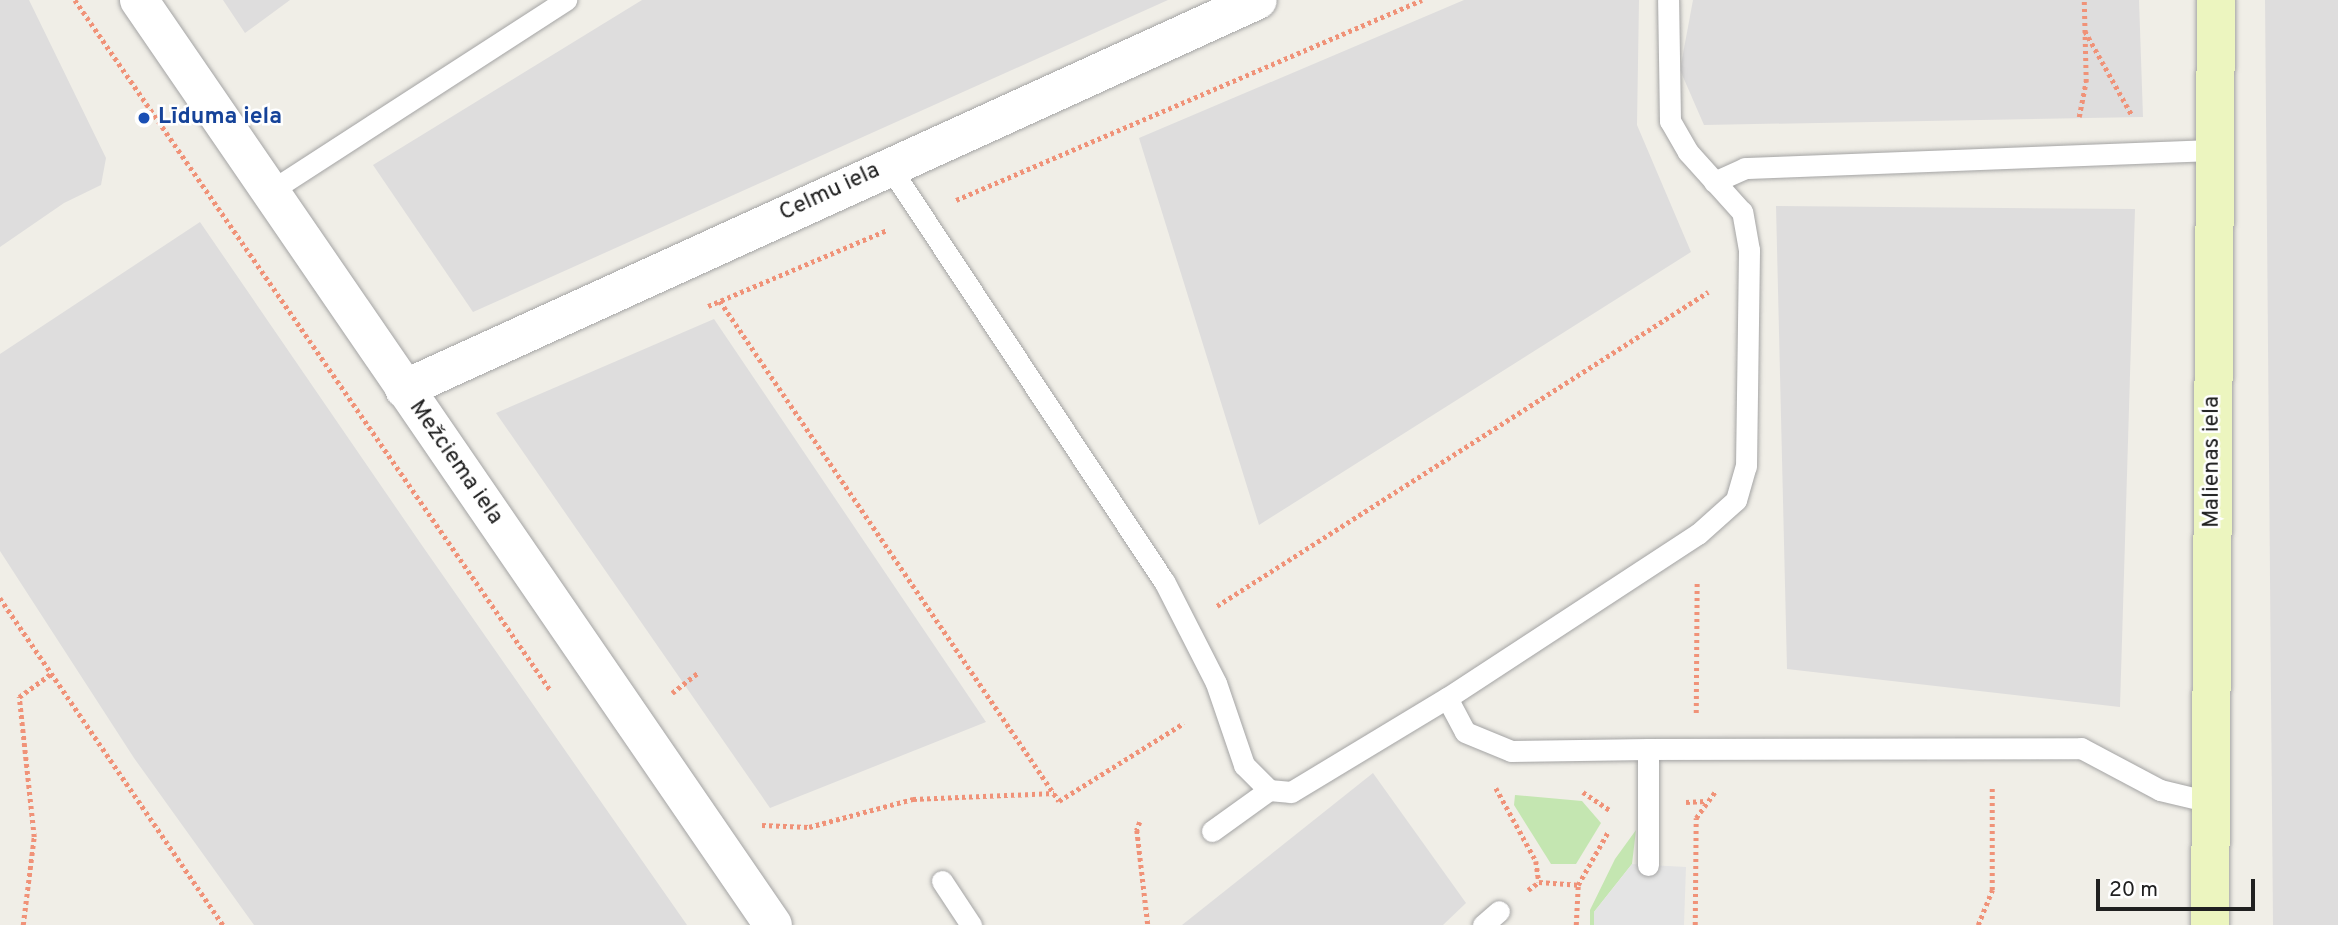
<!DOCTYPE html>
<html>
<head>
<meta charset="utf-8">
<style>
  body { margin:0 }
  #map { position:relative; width:2338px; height:925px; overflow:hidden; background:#f0eee7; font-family:Overpass,sans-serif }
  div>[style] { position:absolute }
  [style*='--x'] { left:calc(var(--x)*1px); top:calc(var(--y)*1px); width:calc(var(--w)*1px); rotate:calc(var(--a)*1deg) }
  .residential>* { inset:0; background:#dedddd }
  .grass>* { inset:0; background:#c4e6b1 }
  .parking>* { inset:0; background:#e4e4e4 }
  .path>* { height:4.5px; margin-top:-2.25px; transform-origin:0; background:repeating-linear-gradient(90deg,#f09278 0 3.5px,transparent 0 7px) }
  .roads { filter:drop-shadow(0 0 2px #a4a4a4) drop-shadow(0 0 2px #a4a4a4) }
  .lane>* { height:21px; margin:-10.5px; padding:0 10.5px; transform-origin:10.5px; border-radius:10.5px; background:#fff }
  .street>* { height:38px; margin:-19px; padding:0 19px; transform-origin:19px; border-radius:19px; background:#fff }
  .secondary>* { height:38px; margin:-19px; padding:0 19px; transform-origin:19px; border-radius:19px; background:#ecf5bf }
  .dots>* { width:19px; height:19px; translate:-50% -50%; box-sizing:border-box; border:4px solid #fff; border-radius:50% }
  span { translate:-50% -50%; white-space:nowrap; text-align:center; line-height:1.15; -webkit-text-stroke:5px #fff; paint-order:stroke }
  .transit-label { font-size:23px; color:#164399; font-weight:700 }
  .left { translate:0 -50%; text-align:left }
  .street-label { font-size:23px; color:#202020 }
  .scale { position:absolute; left:2096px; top:879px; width:159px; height:32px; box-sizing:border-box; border:4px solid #202020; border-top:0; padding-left:9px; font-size:21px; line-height:24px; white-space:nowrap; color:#202020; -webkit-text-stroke:5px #fff; paint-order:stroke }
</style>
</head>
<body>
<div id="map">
  <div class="residential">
    <div style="clip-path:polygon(0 0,29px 0,106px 158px,101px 185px,64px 203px,0 247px)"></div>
    <div style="clip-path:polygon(223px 0,290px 0,245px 33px)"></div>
    <div style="clip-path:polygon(642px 0,1168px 0,473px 312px,373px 165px)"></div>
    <div style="clip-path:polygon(1464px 0,1639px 0,1637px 125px,1691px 252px,1259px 525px,1139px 138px)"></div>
    <div style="clip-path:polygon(1693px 0,2139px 0,2143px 117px,1704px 125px,1680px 70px)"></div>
    <div style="clip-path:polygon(2265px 0,2338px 0,2338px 925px,2273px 925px)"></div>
    <div style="clip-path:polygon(1776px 206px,2135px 209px,2120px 707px,1787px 669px)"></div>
    <div style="clip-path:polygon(200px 222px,421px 544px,687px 925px,254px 925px,134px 758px,0 551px,0 354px)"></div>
    <div style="clip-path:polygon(714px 319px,986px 722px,770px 808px,496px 413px)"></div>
    <div style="clip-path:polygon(1373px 773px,1466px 903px,1443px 925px,1182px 925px)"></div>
  </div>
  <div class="grass">
    <div style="clip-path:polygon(1515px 795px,1582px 801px,1601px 823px,1576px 864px,1551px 864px,1514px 805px)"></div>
    <div style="clip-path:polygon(1636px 830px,1632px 864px,1594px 912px,1594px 925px,1590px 925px,1590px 910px,1615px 859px)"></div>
  </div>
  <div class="parking">
    <div style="clip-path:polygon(1632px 864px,1686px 867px,1684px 925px,1594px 925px,1594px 912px)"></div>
  </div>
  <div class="path">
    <div style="--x:75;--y:0;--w:839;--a:55.44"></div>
    <div style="--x:2085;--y:31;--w:96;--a:60.8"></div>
    <div style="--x:2079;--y:117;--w:36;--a:-79"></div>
    <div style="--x:2086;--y:82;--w:82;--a:-91.4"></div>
    <div style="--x:956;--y:200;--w:507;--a:-23.23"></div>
    <div style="--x:720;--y:301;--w:604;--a:55.86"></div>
    <div style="--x:1059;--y:801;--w:147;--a:-32"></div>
    <div style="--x:708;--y:306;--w:194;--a:-23"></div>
    <div style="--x:0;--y:598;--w:396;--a:55.7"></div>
    <div style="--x:1217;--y:606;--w:583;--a:-32.6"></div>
    <div style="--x:672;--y:693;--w:34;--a:-38"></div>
    <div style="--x:1696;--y:713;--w:132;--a:-89.6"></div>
    <div style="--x:1496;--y:788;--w:83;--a:61.3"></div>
    <div style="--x:1536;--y:861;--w:21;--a:82"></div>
    <div style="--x:1583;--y:792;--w:32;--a:34"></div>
    <div style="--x:1686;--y:802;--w:20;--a:-3"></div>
    <div style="--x:1140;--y:822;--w:9;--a:111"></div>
    <div style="--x:1137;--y:830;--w:96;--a:83.4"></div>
    <div style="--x:762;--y:825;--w:47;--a:2.4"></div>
    <div style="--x:809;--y:827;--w:108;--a:-15.1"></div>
    <div style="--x:913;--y:799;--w:141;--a:-2.4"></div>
    <div style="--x:1528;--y:890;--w:14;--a:-36"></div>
    <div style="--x:1539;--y:882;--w:39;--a:4"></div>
    <div style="--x:23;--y:925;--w:89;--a:-82.9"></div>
    <div style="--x:34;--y:837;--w:141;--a:-96.1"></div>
    <div style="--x:19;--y:697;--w:41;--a:-36"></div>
    <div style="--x:1576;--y:925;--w:40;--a:-87.1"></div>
    <div style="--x:1578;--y:885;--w:61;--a:-60.5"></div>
    <div style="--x:1695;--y:925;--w:107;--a:-89.5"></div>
    <div style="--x:1696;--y:818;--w:34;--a:-54"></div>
    <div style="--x:1978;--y:925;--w:38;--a:-68"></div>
    <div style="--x:1992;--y:890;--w:103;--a:-90"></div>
  </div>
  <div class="roads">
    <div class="lane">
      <div style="--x:889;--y:166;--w:498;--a:56.5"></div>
      <div style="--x:1164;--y:581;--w:114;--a:63"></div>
      <div style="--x:1216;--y:683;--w:87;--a:71.1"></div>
      <div style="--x:1244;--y:765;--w:35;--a:45"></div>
      <div style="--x:1269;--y:790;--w:22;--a:5"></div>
      <div style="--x:1291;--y:792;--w:182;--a:-31.1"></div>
      <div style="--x:1447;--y:698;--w:300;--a:-33.2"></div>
      <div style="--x:1698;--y:534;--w:51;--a:-41.8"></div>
      <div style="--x:1736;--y:500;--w:35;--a:-74"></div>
      <div style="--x:1746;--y:466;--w:216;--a:-89.2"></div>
      <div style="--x:1749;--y:250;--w:39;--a:-100"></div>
      <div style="--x:1742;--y:212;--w:81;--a:-132"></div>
      <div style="--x:1688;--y:152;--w:36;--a:-120"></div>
      <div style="--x:1670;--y:121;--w:121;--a:-90.9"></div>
      <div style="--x:1714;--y:182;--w:34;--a:-24"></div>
      <div style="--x:1745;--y:168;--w:470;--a:-2.2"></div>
      <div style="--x:269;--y:192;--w:354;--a:-32.9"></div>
      <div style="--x:1447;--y:698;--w:38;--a:62"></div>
      <div style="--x:1465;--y:732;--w:50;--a:22.4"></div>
      <div style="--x:1511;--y:751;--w:137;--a:-0.8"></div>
      <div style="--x:1212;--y:831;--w:70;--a:-35.7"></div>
      <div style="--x:1648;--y:865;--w:116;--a:-90"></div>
      <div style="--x:1648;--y:749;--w:433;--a:-0.1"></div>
      <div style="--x:2081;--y:748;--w:89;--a:28"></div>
      <div style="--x:2160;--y:790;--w:51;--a:13.5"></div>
      <div style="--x:942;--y:881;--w:53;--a:56.6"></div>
      <div style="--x:1483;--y:925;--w:21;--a:-41"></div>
    </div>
    <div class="street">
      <div style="--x:139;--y:0;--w:1121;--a:55.57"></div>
      <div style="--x:404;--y:389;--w:938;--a:-24.49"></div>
    </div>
    <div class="secondary">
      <div style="--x:2210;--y:925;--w:925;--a:-89.63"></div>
    </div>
  </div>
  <div class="dots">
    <div style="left:144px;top:118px;background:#1a4fb4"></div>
  </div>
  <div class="transit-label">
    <span class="left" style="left:158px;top:118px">Līduma iela</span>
  </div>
  <div class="street-label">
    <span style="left:830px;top:193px;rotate:-25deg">Celmu iela</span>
    <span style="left:2213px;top:462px;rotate:-90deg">Malienas iela</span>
    <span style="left:455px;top:463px;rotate:55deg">Mežciema iela</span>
  </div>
  <div class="scale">20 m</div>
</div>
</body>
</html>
